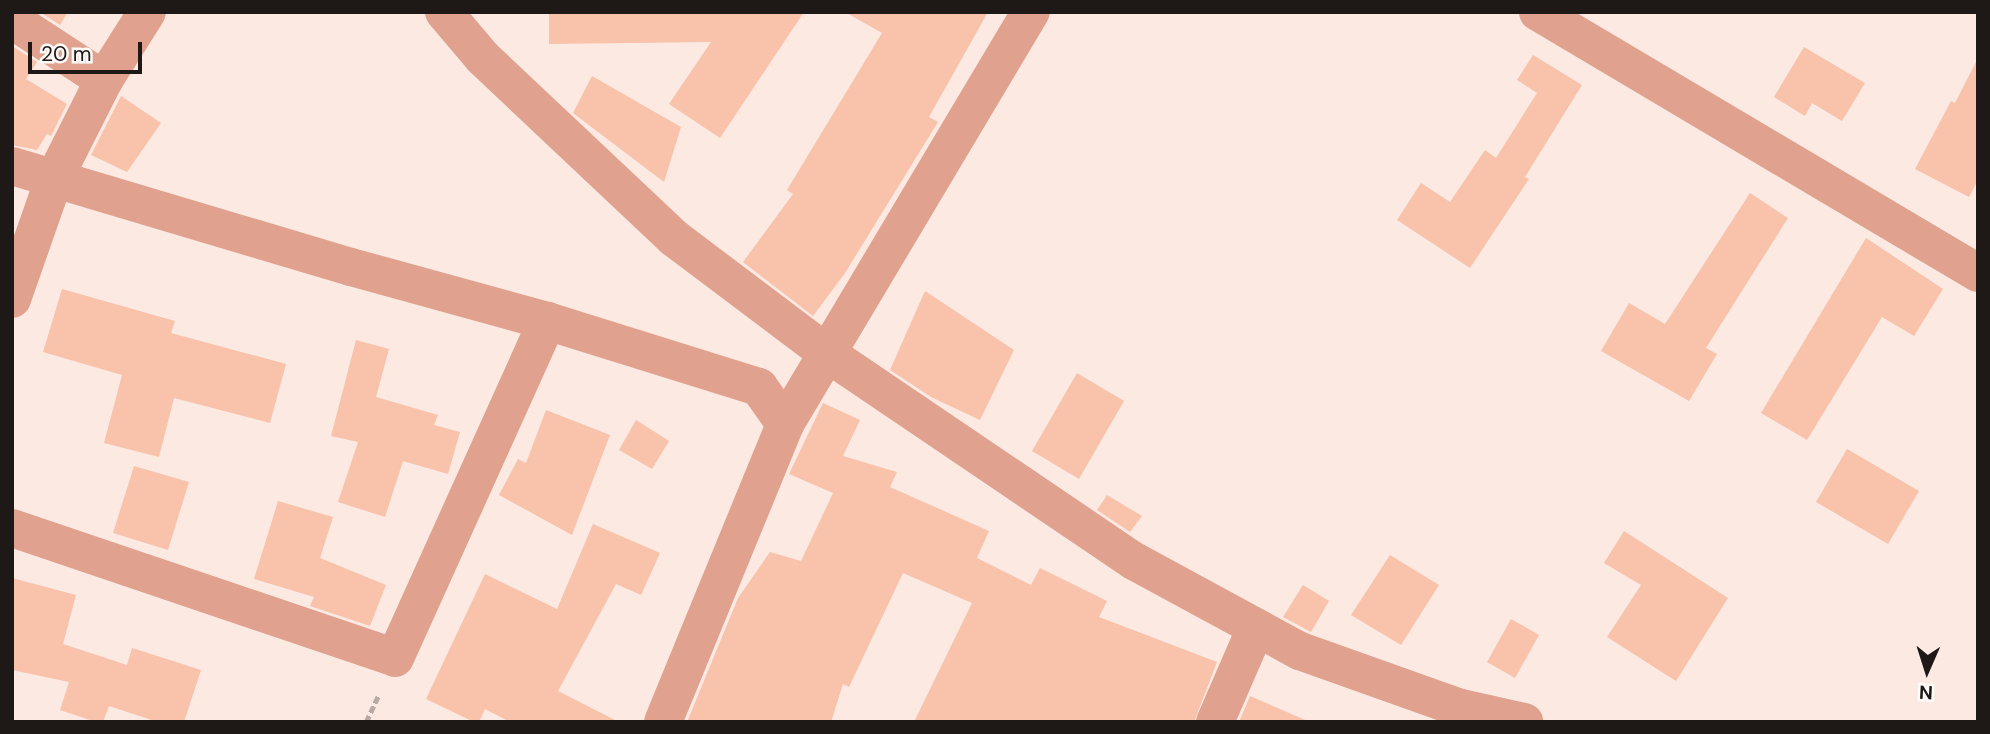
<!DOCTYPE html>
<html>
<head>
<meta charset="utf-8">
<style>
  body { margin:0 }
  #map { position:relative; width:1990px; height:734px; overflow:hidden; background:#fbe9e2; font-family:"DM Sans",sans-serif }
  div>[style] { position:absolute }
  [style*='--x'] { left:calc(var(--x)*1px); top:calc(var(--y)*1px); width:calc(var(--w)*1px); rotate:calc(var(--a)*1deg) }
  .building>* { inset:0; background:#f8c2ab }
  .path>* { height:4.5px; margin-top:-2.25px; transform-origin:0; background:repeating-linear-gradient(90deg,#b8a9a4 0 7px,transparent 0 10.5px) }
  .minor>* { height:38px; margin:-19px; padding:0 19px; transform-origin:19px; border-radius:19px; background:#e0a28e }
  .tertiary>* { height:38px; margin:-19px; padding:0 19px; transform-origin:19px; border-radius:19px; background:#e0a28e }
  span { translate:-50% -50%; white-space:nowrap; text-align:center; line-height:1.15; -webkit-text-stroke:5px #fdfaf8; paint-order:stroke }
  .frame { position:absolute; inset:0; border:14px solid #1e1816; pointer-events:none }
  .north { position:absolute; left:1892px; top:636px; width:70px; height:70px; -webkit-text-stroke:5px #fdfaf8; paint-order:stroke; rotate:183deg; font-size:19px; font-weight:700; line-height:28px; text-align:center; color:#1e1816 }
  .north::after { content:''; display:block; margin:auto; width:24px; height:32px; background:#1e1816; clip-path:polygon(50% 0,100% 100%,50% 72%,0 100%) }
  .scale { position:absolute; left:28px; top:42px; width:114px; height:32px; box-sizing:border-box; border:4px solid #1e1816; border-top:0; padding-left:9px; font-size:21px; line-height:24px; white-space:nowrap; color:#1e1816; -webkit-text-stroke:5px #fdfaf8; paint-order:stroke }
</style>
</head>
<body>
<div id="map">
  <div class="building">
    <div style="clip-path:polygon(40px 12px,68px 12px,60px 25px)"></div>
    <div style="clip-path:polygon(549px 12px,804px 12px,720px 138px,669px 104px,711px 42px,549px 44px)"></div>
    <div style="clip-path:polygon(845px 12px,988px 12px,929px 117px,938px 122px,845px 273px,813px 316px,743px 262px,793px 194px,787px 190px,882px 33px)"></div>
    <div style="clip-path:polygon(12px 46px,37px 62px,26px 79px,67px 104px,51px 136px,47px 134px,37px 150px,12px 145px)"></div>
    <div style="clip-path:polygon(1804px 47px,1865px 83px,1842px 121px,1812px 103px,1805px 116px,1774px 97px)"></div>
    <div style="clip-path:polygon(1533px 55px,1582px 85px,1525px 177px,1529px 179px,1470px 268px,1397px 220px,1421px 183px,1450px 202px,1485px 150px,1496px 158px,1537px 93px,1517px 80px)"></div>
    <div style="clip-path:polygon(1978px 58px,1978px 180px,1969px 197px,1915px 169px,1951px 101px,1955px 103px)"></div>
    <div style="clip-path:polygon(592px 76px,681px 127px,664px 182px,573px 113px)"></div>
    <div style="clip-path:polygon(121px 96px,161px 123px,127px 172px,91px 155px)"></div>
    <div style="clip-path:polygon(1750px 193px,1788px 218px,1706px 348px,1717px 354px,1689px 401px,1601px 351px,1629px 303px,1665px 324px)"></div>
    <div style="clip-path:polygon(1866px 238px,1943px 289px,1914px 336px,1882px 317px,1807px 440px,1761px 413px)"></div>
    <div style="clip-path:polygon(62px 289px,175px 321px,171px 333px,286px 364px,270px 423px,174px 398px,159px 457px,104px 443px,122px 375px,43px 352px)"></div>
    <div style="clip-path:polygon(925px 291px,1014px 350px,980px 420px,931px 397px,890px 370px)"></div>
    <div style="clip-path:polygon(356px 340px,389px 349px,376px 397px,438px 415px,434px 425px,460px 432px,448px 474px,403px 461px,385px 517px,338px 502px,358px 442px,331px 436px)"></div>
    <div style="clip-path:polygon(1077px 373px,1124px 401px,1079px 479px,1032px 451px)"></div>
    <div style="clip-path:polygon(823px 403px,860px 420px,843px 456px,897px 472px,890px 487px,989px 531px,977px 558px,1031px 585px,1040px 568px,1107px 601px,1099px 617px,1217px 662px,1194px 722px,914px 722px,972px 603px,903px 573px,849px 687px,843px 684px,831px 722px,687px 722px,738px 598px,770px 552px,801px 561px,833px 493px,789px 474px)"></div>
    <div style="clip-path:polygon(546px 410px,610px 435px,572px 535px,499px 495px,518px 459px,526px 463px)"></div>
    <div style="clip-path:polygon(636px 420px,669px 441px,652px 469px,619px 450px)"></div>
    <div style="clip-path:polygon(1847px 449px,1919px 491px,1888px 544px,1816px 502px)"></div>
    <div style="clip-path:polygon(134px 466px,189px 482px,168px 550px,113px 533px)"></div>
    <div style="clip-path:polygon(1107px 495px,1142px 516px,1130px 532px,1097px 510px)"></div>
    <div style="clip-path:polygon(278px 501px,333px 517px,320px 558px,386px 585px,370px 626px,310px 606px,314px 597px,254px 579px)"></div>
    <div style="clip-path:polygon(593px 524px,660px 553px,641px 595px,616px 584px,558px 691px,619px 722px,510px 722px,485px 709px,479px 722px,474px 722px,426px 699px,485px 574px,557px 609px)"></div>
    <div style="clip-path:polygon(1624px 531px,1728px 598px,1676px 681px,1607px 637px,1641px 585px,1604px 563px)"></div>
    <div style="clip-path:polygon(1390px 555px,1439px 585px,1401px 645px,1351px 615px)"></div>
    <div style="clip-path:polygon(12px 578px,76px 595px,63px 644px,127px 665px,132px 648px,201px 670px,184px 722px,158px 722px,109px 706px,103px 722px,96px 722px,60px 710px,69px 682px,12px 670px)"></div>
    <div style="clip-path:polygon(1303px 585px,1329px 601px,1311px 632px,1283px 617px)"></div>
    <div style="clip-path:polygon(1511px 619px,1539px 635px,1515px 678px,1487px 662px)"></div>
    <div style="clip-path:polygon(1250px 696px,1310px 722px,1239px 722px)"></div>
  </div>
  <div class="path">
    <div style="--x:366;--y:722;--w:31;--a:-65"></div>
  </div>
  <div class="minor">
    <div style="--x:444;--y:12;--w:60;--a:49.7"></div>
    <div style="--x:483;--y:58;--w:262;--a:43.3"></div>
    <div style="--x:674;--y:238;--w:193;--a:37"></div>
    <div style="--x:828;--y:354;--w:369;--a:34.1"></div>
    <div style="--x:1134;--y:561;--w:189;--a:28.5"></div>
    <div style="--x:1300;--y:651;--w:167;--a:19.6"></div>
    <div style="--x:1457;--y:707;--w:69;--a:12.6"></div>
    <div style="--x:1538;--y:12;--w:512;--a:30.68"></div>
    <div style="--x:12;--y:20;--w:110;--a:33.1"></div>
    <div style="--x:104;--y:80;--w:111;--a:116.8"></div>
    <div style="--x:54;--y:179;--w:127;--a:109.3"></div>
    <div style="--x:104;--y:80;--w:80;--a:-57.7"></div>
    <div style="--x:12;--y:528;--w:404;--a:18.7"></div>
    <div style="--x:395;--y:658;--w:370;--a:-65.7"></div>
    <div style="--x:663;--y:722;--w:322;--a:-67.7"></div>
    <div style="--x:785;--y:424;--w:480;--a:-59.2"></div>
    <div style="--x:1215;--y:722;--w:100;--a:-66.5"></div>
  </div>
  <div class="tertiary">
    <div style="--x:12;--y:166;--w:354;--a:16.6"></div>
    <div style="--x:351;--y:267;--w:203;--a:15.4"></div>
    <div style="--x:547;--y:321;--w:222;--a:17.3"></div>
    <div style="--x:759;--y:387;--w:45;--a:54.9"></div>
  </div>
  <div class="frame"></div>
  <div class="north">N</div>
  <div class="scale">20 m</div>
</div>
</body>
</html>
